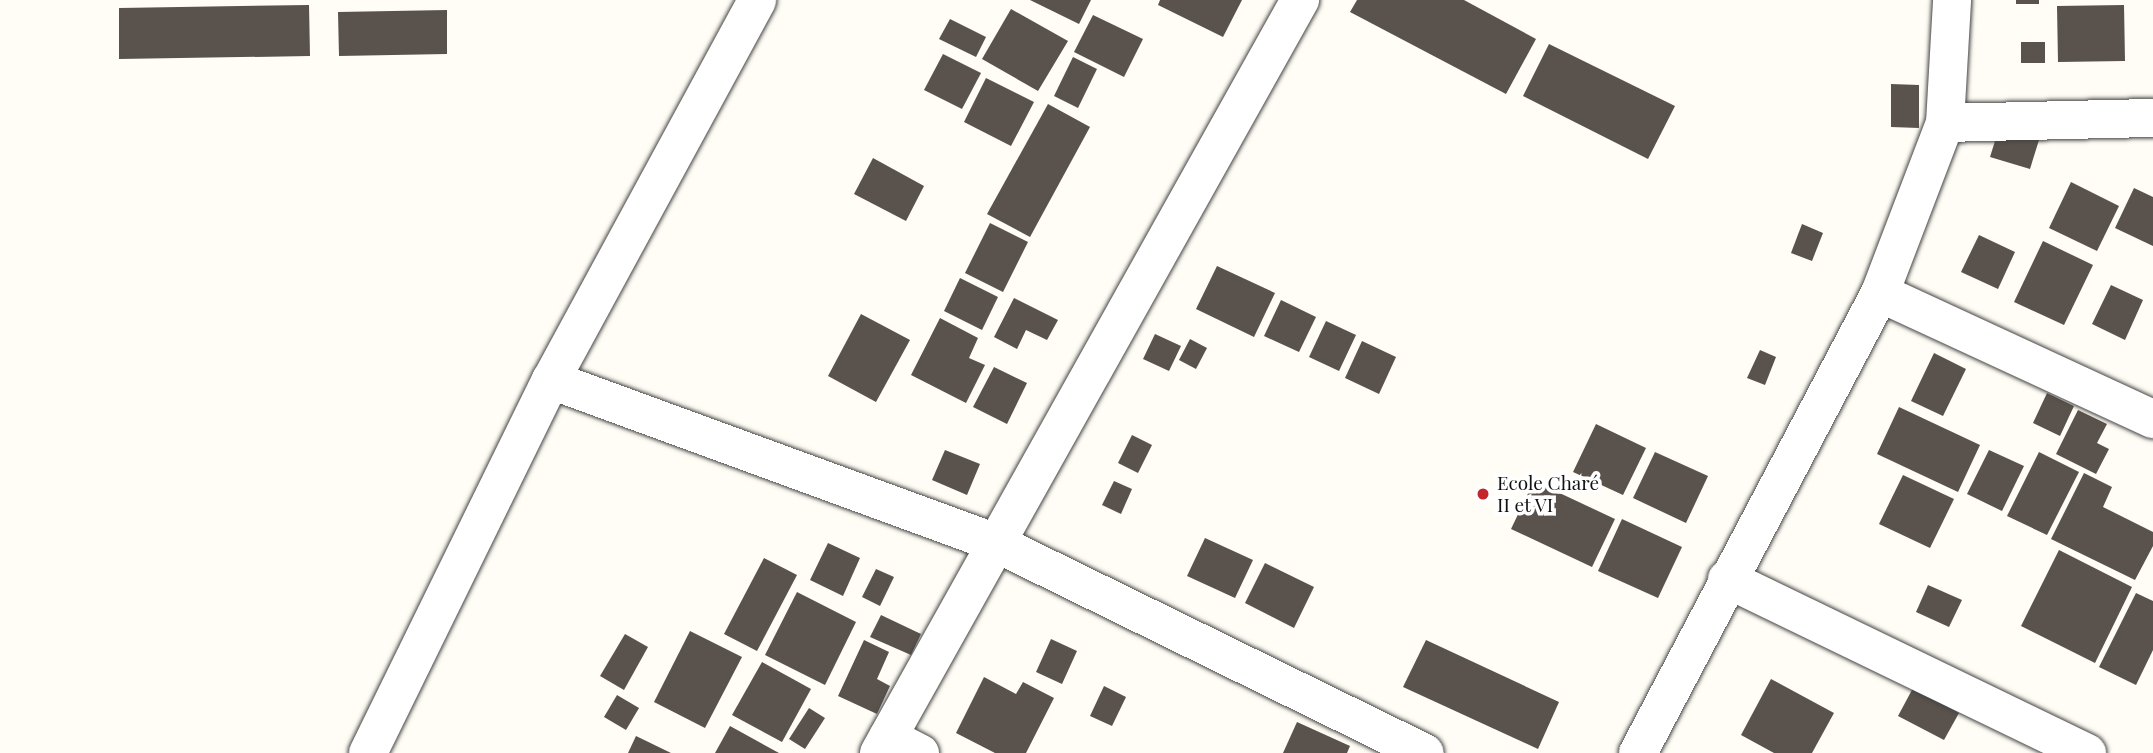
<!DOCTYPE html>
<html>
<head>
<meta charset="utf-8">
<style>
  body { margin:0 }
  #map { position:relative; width:2153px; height:753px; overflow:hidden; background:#fffdf5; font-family:"Playfair Display",serif }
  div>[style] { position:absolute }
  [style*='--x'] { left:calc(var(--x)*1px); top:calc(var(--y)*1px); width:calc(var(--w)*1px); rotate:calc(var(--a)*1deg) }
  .building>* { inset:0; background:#5a524d }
  .roads { filter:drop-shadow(0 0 2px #444) drop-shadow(0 0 2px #444) }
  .minor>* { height:38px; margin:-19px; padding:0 19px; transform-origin:19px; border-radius:19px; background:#fff }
  .dots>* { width:19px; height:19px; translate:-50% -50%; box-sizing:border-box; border:4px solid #fff; border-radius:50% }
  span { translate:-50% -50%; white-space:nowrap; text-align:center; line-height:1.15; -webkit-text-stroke:7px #fff; paint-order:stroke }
  .poi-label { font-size:19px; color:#111 }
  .left { translate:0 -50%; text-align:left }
</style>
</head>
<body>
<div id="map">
  <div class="building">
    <div style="clip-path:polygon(1030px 0,1091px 0,1079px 24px)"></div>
    <div style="clip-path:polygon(1160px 0,1242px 0,1223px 37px,1158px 5px)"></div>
    <div style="clip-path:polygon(1357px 0,1464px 0,1536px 39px,1506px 94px,1350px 12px)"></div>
    <div style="clip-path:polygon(2016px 0,2039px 0,2039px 4px,2016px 4px)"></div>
    <div style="clip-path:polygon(309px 5px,310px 56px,119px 59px,119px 8px)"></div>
    <div style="clip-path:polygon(2124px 5px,2125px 61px,2058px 62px,2057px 6px)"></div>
    <div style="clip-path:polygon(1011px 9px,1068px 41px,1038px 91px,982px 59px)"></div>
    <div style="clip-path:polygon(447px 10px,447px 54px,339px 56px,338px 12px)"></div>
    <div style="clip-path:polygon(1093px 15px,1143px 39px,1124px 77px,1074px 52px)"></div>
    <div style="clip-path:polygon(950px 19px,986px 37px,976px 57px,939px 39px)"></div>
    <div style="clip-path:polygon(2021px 42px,2045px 42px,2045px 63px,2021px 63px)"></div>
    <div style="clip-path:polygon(1549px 44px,1675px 106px,1648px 159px,1523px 96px)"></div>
    <div style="clip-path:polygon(943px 54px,981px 73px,962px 109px,924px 90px)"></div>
    <div style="clip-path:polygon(1073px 57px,1097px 69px,1078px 108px,1054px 96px)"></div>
    <div style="clip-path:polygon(986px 78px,1034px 102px,1011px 146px,964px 122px)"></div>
    <div style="clip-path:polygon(1891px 84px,1919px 85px,1919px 128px,1891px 127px)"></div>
    <div style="clip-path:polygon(1048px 104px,1090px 127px,1030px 237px,987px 214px)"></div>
    <div style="clip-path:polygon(1999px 128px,2039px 140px,2030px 169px,1990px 157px)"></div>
    <div style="clip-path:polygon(873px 158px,924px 186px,906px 221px,854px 194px)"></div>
    <div style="clip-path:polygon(2071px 182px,2119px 206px,2097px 251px,2049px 228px)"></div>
    <div style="clip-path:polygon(2134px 188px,2153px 197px,2153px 246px,2115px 228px)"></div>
    <div style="clip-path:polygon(990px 223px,1028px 242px,1003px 292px,965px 273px)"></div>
    <div style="clip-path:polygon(1802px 224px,1823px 233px,1812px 261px,1791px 253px)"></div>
    <div style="clip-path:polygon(1979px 235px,2015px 252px,1998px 289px,1961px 272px)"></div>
    <div style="clip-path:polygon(2043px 241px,2093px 265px,2064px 325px,2014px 302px)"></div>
    <div style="clip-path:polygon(1217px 266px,1275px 293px,1254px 337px,1196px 309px)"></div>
    <div style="clip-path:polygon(960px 278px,998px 297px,982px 330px,944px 311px)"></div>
    <div style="clip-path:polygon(2111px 285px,2143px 300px,2125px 340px,2092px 324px)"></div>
    <div style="clip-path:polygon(1014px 298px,1058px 320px,1047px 340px,1026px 330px,1017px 349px,994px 337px)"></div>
    <div style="clip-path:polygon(1281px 300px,1316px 317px,1299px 352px,1264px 336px)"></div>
    <div style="clip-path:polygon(861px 314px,910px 340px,876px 402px,828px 376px)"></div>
    <div style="clip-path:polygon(940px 318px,978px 338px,969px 358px,985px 365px,966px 403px,911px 375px)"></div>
    <div style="clip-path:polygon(1326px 321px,1356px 335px,1339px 371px,1309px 357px)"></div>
    <div style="clip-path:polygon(1155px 334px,1181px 346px,1169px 371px,1143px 359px)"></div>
    <div style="clip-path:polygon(1190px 339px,1207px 348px,1196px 369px,1179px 360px)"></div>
    <div style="clip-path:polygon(1362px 341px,1396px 357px,1379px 394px,1345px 378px)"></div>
    <div style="clip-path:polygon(1760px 350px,1776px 357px,1765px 385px,1747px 378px)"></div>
    <div style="clip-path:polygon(1934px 353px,1966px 369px,1943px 416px,1911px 401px)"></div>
    <div style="clip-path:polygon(994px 367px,1027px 383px,1007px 424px,973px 407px)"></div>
    <div style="clip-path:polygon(2047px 393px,2074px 406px,2060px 436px,2033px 423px)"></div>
    <div style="clip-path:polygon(1899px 407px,1980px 445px,1958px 492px,1877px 454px)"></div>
    <div style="clip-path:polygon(2078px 410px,2107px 424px,2097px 443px,2109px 449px,2096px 474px,2056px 454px)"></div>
    <div style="clip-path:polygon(1596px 424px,1646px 448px,1623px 495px,1573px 472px)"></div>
    <div style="clip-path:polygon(1132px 435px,1152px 445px,1138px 473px,1118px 463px)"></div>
    <div style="clip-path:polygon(945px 450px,980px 464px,967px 495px,932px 480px)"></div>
    <div style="clip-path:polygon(1989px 450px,2024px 466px,2002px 511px,1967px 494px)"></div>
    <div style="clip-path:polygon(1655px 452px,1708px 476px,1686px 523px,1633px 498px)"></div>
    <div style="clip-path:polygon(2039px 452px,2079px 472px,2047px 535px,2007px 516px)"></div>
    <div style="clip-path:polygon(2084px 473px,2112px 487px,2103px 507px,2153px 532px,2153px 546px,2135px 580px,2051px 539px)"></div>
    <div style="clip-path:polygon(1903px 475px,1954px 499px,1930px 548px,1879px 524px)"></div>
    <div style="clip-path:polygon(1114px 481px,1132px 489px,1121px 514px,1102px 505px)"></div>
    <div style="clip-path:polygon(1534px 481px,1615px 519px,1592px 567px,1511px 529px)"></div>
    <div style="clip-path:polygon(1622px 519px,1682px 547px,1658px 598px,1598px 571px)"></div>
    <div style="clip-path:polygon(1205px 538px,1253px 560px,1235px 598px,1187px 576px)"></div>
    <div style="clip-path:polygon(828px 543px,860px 558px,843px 596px,810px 580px)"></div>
    <div style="clip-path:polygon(2059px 550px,2132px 587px,2095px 663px,2021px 626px)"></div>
    <div style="clip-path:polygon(764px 558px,797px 575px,757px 651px,724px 634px)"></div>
    <div style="clip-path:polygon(1265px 563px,1314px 587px,1294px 628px,1245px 603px)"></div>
    <div style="clip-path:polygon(876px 569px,894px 577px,880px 606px,862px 597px)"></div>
    <div style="clip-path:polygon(1928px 585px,1962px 600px,1949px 627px,1916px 612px)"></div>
    <div style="clip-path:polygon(797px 592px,856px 622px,825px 685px,765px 655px)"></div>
    <div style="clip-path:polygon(2136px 593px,2153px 601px,2153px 650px,2136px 685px,2099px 667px)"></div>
    <div style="clip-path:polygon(881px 615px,921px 634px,911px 655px,870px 637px)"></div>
    <div style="clip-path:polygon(690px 631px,742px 657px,705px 728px,654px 702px)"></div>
    <div style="clip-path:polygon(625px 634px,648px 647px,624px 690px,600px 676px)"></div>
    <div style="clip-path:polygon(1051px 639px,1077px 651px,1062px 684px,1036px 672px)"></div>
    <div style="clip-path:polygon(864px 640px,889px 652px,877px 679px,890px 686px,877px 714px,838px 696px)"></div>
    <div style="clip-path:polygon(1426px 640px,1559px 702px,1538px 749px,1403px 687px)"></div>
    <div style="clip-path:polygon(762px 662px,811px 689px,782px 742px,732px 715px)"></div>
    <div style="clip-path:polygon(984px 677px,1016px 694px,1023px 682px,1054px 698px,1026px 753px,995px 753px,956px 733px)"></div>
    <div style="clip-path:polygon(1771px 679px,1834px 713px,1812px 753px,1774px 753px,1741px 735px)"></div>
    <div style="clip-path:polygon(1104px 686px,1126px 697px,1112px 726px,1090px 716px)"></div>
    <div style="clip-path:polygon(1913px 688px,1959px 713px,1944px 740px,1898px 716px)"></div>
    <div style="clip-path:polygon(617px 695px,639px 708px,626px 730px,604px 717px)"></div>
    <div style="clip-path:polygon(809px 708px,825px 718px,805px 749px,789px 739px)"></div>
    <div style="clip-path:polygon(1297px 722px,1350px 746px,1347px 753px,1283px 753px)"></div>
    <div style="clip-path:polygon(730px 726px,779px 753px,715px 753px)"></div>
    <div style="clip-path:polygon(636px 736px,671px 753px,628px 753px)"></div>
  </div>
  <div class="roads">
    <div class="minor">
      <div style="--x:1945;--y:123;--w:208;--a:-1.4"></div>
      <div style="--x:1880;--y:293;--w:301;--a:24.8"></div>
      <div style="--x:551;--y:380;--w:476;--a:20.1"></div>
      <div style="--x:998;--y:544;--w:475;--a:26.1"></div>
      <div style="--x:1727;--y:579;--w:400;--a:25.8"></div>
      <div style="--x:888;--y:737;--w:36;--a:27"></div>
      <div style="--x:368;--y:753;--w:415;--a:-63.9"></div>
      <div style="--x:551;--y:380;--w:432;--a:-61.5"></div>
      <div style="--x:879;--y:753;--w:863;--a:-60.79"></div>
      <div style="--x:1638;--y:753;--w:520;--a:-62.25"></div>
      <div style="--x:1880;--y:293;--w:182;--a:-69.1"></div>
      <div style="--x:1945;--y:123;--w:123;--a:-86.7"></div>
    </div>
  </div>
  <div class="dots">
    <div style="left:1483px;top:494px;background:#c4262e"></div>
  </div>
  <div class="poi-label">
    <span class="left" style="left:1497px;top:494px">Ecole Charé<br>II et VI</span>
  </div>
</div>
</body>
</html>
